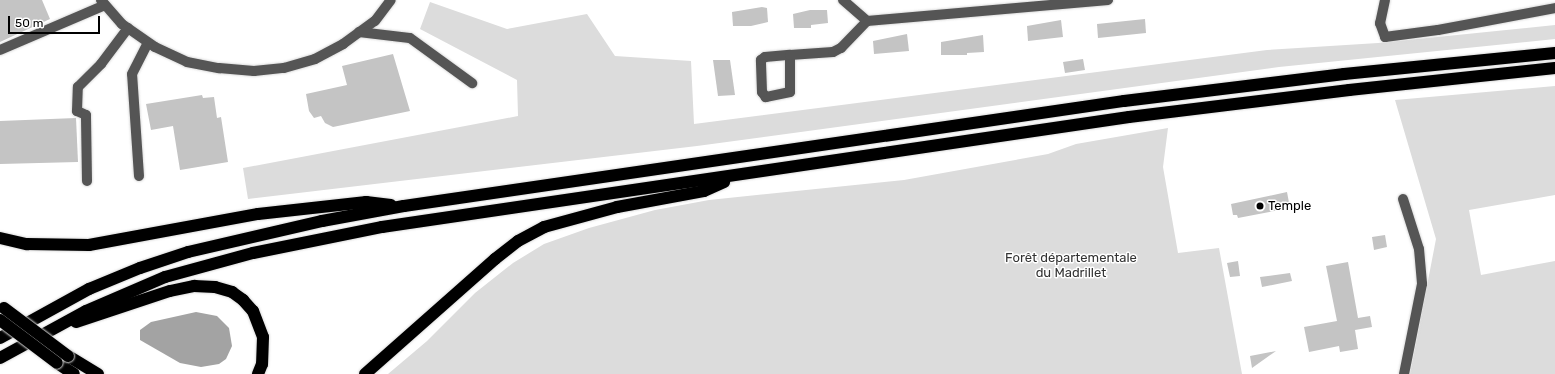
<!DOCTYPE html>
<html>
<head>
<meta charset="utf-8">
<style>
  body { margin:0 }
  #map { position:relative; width:1555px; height:374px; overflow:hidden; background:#fff; font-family:Rubik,sans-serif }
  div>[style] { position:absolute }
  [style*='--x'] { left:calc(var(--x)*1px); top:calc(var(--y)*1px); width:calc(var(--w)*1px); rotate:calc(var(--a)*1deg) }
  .green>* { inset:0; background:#dcdcdc }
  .water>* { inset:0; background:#a3a3a3 }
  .building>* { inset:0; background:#c4c4c4 }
  .roads { filter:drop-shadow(0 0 1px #dbdbdb) drop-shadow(0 0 1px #dbdbdb) }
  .minor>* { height:10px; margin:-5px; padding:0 5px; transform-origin:5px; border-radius:5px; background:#555 }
  .highway>* { height:12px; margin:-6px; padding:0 6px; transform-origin:6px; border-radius:6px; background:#000 }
  .bridges { filter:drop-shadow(0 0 1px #dbdbdb) drop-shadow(0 0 1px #dbdbdb) }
  .highway-bridge>* { height:12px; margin:-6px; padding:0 6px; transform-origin:6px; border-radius:6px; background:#000 }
  .dots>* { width:11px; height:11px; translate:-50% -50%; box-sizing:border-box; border:2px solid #fff; border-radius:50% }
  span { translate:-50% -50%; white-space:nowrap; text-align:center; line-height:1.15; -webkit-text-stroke:3px #fff; paint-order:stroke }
  .poi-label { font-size:13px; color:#000 }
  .left { translate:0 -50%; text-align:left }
  .park-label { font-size:13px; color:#333 }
  .scale { position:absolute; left:8px; top:16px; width:92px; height:18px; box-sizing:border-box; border:2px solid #000; border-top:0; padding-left:5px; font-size:12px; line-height:14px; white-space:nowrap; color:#000; -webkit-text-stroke:3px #fff; paint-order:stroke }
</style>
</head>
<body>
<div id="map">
  <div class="green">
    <div style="clip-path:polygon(430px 2px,507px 29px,587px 14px,615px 56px,691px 61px,694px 124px,1267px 50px,1378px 43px,1555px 25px,1555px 39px,1279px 67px,697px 146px,248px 199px,243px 168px,518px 116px,517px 80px,420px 29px)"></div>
    <div style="clip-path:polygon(1555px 86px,1555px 195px,1469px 210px,1481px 275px,1555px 261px,1555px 374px,1410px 374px,1436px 239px,1395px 100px)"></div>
    <div style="clip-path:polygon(1168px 128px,1163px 167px,1178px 253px,1219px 248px,1242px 374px,388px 374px,427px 341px,475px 293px,513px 263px,544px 244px,589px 228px,655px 210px,709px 200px,904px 180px,1048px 154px,1076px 144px)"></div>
  </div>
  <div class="water">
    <div style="clip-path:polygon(196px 312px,217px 316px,229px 328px,232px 346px,226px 359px,219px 364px,201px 367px,180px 363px,140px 340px,140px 330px,151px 322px)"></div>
  </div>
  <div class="building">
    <div style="clip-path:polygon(0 0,42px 0,50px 19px,0 42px)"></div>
    <div style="clip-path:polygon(762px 7px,767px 8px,768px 22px,751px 26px,733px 26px,732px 12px)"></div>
    <div style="clip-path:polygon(810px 10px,827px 10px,828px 23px,811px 25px,811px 28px,794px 28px,793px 14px)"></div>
    <div style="clip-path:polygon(1145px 19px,1146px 33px,1098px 38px,1097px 24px)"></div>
    <div style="clip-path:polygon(1061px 20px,1063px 37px,1028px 41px,1027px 26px)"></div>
    <div style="clip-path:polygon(907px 34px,909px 51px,874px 54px,873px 41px)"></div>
    <div style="clip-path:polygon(983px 35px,984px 52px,967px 53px,967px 55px,941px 55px,941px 42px)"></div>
    <div style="clip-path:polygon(393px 54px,410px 111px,333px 127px,325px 123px,321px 116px,314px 118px,309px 111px,306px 94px,347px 85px,342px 66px)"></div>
    <div style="clip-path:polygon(1083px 59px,1085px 70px,1065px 73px,1063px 62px)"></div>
    <div style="clip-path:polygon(713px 60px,730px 60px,735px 95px,718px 96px)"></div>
    <div style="clip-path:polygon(202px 95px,203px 98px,214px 97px,217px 118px,221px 117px,228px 162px,180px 170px,173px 126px,151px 130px,146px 104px)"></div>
    <div style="clip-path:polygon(76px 118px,78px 162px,0 164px,0 121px)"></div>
    <div style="clip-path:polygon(1287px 192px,1290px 208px,1238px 218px,1237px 215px,1233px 215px,1231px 204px)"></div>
    <div style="clip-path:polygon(1385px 235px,1387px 247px,1374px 250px,1372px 237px)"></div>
    <div style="clip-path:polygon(1238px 261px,1240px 276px,1230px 277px,1227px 263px)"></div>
    <div style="clip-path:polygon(1348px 262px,1358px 318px,1370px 316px,1372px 327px,1355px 330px,1358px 349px,1340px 352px,1339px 346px,1309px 352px,1304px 327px,1337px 321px,1326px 266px)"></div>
    <div style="clip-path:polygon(1290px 273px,1292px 281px,1262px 287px,1260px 277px)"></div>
    <div style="clip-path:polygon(1276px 351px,1252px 368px,1250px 356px)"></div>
  </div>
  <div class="roads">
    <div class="minor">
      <div style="--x:101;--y:0;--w:32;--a:49"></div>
      <div style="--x:122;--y:24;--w:40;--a:34.9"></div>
      <div style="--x:155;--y:47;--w:35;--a:25"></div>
      <div style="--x:187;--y:62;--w:33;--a:11"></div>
      <div style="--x:219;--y:68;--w:35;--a:5"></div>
      <div style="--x:254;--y:71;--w:30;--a:-6"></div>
      <div style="--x:284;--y:68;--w:32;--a:-16"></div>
      <div style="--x:315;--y:59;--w:32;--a:-28"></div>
      <div style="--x:343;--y:44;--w:39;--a:-36"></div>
      <div style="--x:375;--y:21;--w:26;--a:-53"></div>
      <div style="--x:843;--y:0;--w:32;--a:41"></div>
      <div style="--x:867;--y:21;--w:242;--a:-5"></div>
      <div style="--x:1385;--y:0;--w:24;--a:102"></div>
      <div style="--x:1380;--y:23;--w:15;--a:70"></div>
      <div style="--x:1385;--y:37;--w:53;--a:-7.5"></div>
      <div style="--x:1438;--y:30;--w:119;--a:-10.6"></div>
      <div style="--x:359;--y:32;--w:51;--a:6.7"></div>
      <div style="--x:410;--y:38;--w:77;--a:36"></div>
      <div style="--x:0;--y:50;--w:114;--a:-23.2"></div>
      <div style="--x:790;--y:55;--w:37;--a:90"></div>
      <div style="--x:790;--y:92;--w:25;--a:168"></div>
      <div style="--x:766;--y:97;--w:6;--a:-129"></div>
      <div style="--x:762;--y:92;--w:32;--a:-92"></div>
      <div style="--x:761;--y:60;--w:5;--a:-37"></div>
      <div style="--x:765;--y:57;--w:25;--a:-5"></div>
      <div style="--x:790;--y:55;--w:43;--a:-4"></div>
      <div style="--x:833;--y:52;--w:9;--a:-27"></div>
      <div style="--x:841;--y:48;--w:37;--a:-46"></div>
      <div style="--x:139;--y:176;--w:102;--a:-93.9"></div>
      <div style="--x:132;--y:74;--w:35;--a:-63"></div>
      <div style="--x:87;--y:181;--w:66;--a:-90.9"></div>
      <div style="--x:86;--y:115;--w:10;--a:-156"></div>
      <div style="--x:77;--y:111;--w:24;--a:-88"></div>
      <div style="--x:78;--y:87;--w:33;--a:-45"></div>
      <div style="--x:101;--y:64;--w:45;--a:-53.1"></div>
      <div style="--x:1403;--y:199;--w:52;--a:72.3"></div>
      <div style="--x:1419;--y:249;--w:35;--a:85"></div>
      <div style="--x:1422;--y:284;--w:92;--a:101.3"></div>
    </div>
    <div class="highway">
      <div style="--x:0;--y:238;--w:28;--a:13"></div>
      <div style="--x:27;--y:244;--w:62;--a:0.9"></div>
      <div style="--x:89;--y:245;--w:172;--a:-10.4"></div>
      <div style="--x:258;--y:214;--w:109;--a:-6.3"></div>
      <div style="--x:366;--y:202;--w:25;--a:7"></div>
      <div style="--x:76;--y:322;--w:99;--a:-18.3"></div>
      <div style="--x:170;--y:291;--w:25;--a:-12"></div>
      <div style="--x:194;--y:286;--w:21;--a:3"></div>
      <div style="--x:215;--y:287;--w:18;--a:16"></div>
      <div style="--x:232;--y:292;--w:14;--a:36"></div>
      <div style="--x:243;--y:300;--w:15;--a:48"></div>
      <div style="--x:253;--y:311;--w:28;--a:69"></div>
      <div style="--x:263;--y:337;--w:27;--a:92"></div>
      <div style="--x:262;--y:364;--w:11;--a:112"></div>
      <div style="--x:0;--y:338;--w:102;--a:-28.8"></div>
      <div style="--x:89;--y:289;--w:55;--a:-22.4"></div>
      <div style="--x:140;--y:268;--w:51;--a:-18.4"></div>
      <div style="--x:188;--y:252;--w:138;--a:-13"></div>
      <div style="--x:322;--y:221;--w:83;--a:-10.4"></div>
      <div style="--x:404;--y:206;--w:728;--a:-8.3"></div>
      <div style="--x:1124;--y:101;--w:222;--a:-7"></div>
      <div style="--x:1344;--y:74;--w:212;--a:-5.7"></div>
      <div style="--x:68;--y:356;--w:35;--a:31"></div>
      <div style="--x:0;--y:358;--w:98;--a:-28.7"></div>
      <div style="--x:86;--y:311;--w:86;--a:-23.3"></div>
      <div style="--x:165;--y:277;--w:91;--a:-15.3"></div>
      <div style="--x:253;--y:253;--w:132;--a:-11.4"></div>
      <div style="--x:382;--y:227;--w:755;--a:-8.38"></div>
      <div style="--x:1129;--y:117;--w:222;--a:-7"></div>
      <div style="--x:1349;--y:90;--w:207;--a:-6.1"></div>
      <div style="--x:57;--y:363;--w:20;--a:33"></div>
      <div style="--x:365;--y:374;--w:174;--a:-41.5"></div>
      <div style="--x:495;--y:259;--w:29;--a:-38"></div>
      <div style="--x:518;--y:241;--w:30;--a:-28"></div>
      <div style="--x:544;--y:227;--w:76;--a:-15.3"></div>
      <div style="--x:617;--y:207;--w:88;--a:-10.4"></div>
      <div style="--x:704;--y:191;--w:22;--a:-24"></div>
    </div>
  </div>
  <div class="bridges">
    <div class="highway-bridge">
      <div style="--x:4;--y:308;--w:80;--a:36.9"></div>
      <div style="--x:0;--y:320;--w:71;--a:37"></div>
    </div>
  </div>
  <div class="dots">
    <div style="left:1260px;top:206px;background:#000"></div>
  </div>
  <div class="poi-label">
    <span class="left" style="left:1268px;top:206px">Temple</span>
  </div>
  <div class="park-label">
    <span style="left:1071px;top:266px">Forêt départementale<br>du Madrillet</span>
  </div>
  <div class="scale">50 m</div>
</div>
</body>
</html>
